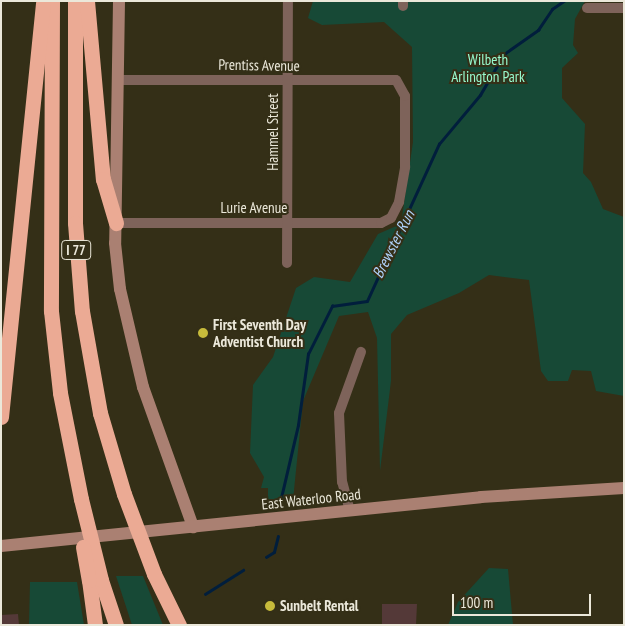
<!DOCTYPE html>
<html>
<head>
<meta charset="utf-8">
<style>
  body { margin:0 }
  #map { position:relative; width:625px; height:626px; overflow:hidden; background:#342f17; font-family:"PT Sans Narrow",sans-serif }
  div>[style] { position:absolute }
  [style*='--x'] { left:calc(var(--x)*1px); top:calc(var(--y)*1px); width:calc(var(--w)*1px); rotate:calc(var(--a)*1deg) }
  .green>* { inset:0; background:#174936 }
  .stream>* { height:2.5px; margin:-1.25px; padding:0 1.25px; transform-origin:1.25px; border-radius:1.25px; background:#011e3c }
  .building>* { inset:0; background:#543938 }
  .minor>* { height:10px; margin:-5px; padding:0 5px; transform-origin:5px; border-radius:5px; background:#7e635a }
  .secondary>* { height:12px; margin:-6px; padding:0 6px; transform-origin:6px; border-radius:6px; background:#aa8072 }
  .motorway>* { height:15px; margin:-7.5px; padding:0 7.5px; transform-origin:7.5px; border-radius:7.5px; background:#ebaa94 }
  .motorway-bridge>* { height:15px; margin:-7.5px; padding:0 7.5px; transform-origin:7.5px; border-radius:7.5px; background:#ebaa94 }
  .dots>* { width:14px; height:14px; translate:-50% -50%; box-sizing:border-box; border:2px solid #342f17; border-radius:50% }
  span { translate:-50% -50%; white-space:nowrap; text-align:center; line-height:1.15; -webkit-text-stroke:4px #342f17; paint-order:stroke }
  .shield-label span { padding:1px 4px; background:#342f17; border:1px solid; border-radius:4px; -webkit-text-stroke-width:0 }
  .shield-label { font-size:14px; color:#ebe8da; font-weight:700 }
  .park-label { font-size:15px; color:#97fbcf }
  .street-label { font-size:15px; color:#ebe8da }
  .poi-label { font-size:15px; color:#ebe8da; font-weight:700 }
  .left { translate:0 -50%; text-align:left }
  .water-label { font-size:16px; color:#afd2fb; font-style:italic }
  .frame { position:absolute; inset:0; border:2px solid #ebe8da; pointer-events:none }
  .scale { position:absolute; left:452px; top:594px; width:139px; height:22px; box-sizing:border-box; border:2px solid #ebe8da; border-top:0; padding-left:6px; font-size:15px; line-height:18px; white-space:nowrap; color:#ebe8da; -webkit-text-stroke:4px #342f17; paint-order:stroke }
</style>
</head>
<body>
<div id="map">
  <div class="green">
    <div style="clip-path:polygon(313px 1px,585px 1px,575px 19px,573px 45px,578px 53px,562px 68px,562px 98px,585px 124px,583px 173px,591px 182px,603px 209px,624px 217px,624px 396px,596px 391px,591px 371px,572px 370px,568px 381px,548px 381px,541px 371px,529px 280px,489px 275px,459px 293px,407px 315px,391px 334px,391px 381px,380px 471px,377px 338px,368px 312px,339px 316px,303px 401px,293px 500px,268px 499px,268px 488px,261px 488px,264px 477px,250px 453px,253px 385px,273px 357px,296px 288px,314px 277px,350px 282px,378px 234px,401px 224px,413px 142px,412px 47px,384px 22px,322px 25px,308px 18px)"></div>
    <div style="clip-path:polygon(489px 568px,508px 569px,513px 625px,448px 625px,458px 602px)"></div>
    <div style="clip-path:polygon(116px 576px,143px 576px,163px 625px,132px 625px)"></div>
    <div style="clip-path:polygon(30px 582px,77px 582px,84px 625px,29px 625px)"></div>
  </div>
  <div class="stream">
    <div style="--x:280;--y:502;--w:79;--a:-76.8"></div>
    <div style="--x:298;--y:425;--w:72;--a:-82"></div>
    <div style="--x:308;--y:354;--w:54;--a:-63.4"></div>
    <div style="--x:332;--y:306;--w:35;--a:-8"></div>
    <div style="--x:367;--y:301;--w:173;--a:-65.4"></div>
    <div style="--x:439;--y:144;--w:64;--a:-50.1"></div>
    <div style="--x:480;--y:95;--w:48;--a:-59.7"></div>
    <div style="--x:504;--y:54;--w:42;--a:-35.2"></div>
    <div style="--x:538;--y:30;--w:25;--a:-56"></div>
    <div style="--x:552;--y:9;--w:14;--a:-34"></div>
    <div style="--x:266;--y:557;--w:9;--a:-32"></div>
    <div style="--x:274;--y:552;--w:16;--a:-76"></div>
    <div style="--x:205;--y:594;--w:45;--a:-32.3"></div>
  </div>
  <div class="building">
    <div style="clip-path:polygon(382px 604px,417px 604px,416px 625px,382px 625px)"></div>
    <div style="clip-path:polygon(18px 614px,19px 625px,1px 625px,1px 615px)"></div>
  </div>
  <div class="minor">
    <div style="--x:403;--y:6;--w:5;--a:-90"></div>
    <div style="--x:587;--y:8;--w:37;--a:0"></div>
    <div style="--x:116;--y:223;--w:265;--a:0"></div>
    <div style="--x:381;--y:223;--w:11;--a:-27"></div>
    <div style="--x:391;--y:218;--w:18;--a:-63"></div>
    <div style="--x:399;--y:202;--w:36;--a:-80"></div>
    <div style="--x:405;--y:167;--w:71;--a:-90"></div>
    <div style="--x:405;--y:96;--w:18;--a:-119"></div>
    <div style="--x:396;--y:80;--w:277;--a:180"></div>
    <div style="--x:287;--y:263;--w:262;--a:-89.8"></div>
    <div style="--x:350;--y:511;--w:30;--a:-105"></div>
    <div style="--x:342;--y:482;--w:69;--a:-92.5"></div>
    <div style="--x:339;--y:413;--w:65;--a:-70.2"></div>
  </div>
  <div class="secondary">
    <div style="--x:119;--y:1;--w:242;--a:90.9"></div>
    <div style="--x:115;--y:243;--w:46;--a:83.8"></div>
    <div style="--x:120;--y:289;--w:101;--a:76.8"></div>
    <div style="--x:143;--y:387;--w:149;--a:70.3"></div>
    <div style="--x:1;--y:546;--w:482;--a:-5.8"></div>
    <div style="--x:481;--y:497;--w:143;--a:-3.6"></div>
  </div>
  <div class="motorway">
    <div style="--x:52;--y:1;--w:310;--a:90.2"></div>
    <div style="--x:51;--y:311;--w:82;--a:83.7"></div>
    <div style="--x:60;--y:393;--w:108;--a:78.8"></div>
    <div style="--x:75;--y:1;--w:222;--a:90"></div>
    <div style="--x:75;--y:223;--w:88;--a:85.5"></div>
    <div style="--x:82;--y:311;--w:104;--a:80"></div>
    <div style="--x:100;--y:413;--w:84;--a:73.5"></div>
    <div style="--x:87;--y:1;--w:179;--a:84.9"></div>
    <div style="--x:103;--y:179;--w:46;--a:73.5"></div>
    <div style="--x:1;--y:417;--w:416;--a:-84.2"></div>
    <div style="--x:154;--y:574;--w:57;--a:63.9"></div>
    <div style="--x:89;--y:580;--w:45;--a:82.4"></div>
    <div style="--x:101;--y:580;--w:47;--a:71.6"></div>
  </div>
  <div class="motorway-bridge">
    <div style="--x:124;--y:494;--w:85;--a:69.4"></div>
    <div style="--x:81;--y:499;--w:83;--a:76.1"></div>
    <div style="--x:83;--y:547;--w:34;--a:80"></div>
  </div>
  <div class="dots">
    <div style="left:203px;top:333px;background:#c7bb3b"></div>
    <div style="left:270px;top:606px;background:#c7bb3b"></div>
  </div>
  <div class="shield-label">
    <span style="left:76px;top:250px">I 77</span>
  </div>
  <div class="park-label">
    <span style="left:488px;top:68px">Wilbeth<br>Arlington Park</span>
  </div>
  <div class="street-label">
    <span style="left:259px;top:65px;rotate:1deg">Prentiss Avenue</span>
    <span style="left:273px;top:132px;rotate:-90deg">Hammel Street</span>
    <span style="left:254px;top:208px">Lurie Avenue</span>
    <span style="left:311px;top:499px;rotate:-6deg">East Waterloo Road</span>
  </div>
  <div class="poi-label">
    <span class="left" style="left:213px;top:333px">First Seventh Day<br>Adventist Church</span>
    <span class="left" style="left:280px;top:606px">Sunbelt Rental</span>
  </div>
  <div class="water-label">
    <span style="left:393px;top:244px;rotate:-63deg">Brewster Run</span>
  </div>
  <div class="frame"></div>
  <div class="scale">100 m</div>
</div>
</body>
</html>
